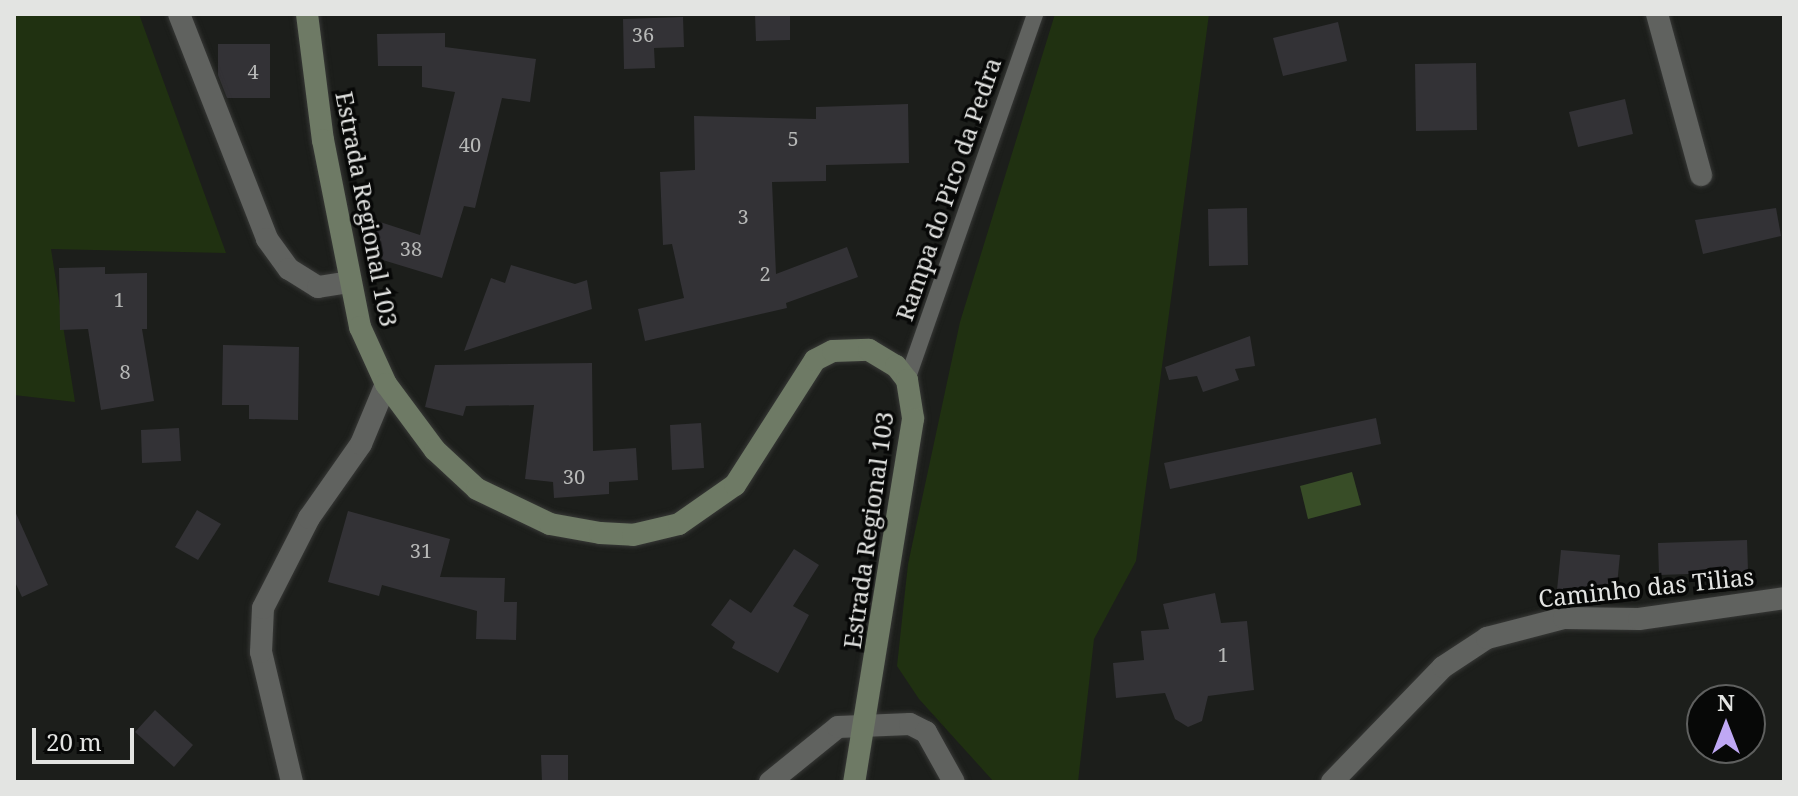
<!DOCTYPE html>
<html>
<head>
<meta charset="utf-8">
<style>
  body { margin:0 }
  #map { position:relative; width:1798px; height:796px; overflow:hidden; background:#1c1e1b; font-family:"Noto Serif",serif }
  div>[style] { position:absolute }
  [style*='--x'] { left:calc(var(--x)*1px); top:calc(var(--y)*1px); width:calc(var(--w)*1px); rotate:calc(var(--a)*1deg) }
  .green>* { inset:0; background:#203111 }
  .water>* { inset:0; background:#384d27 }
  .building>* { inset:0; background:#333236 }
  .roads { filter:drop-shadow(0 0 2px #373836) drop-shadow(0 0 2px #373836) }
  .service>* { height:16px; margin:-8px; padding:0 8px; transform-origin:8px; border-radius:8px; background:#60625f }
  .minor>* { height:22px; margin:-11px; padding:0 11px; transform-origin:11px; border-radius:11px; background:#60625f }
  .secondary>* { height:22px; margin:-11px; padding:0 11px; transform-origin:11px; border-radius:11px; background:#6e7a65 }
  span { translate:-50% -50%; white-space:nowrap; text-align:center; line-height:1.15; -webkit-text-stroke:7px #070807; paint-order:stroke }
  .number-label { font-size:20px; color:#b7b8b7 }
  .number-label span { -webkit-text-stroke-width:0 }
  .street-label { font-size:24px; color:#e3e4e2 }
  .frame { position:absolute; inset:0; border:16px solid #e3e4e2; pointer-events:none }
  .north { position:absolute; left:1686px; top:684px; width:80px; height:80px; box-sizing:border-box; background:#070807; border:2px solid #5f605f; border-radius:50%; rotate:0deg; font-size:22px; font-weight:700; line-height:32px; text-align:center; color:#e3e4e2 }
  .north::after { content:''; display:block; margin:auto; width:28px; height:36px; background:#bfa8f4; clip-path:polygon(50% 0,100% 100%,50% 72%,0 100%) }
  .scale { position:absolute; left:32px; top:728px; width:102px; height:36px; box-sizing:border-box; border:4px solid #e3e4e2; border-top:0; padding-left:10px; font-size:24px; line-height:28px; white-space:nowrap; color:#e3e4e2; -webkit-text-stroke:6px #070807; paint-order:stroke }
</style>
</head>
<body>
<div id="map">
  <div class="green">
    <div style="clip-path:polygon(14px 14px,139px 14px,226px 253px,51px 249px,75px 402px,14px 395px)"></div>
    <div style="clip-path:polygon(1055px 14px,1209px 14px,1136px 561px,1094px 639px,1078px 782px,994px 782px,919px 699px,897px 666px,908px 564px,960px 322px)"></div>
  </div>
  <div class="water">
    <div style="clip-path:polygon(1352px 472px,1361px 505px,1308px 519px,1300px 486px)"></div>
  </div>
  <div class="building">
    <div style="clip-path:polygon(755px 14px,790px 14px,790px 40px,756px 41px)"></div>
    <div style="clip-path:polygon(683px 17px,684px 47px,654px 48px,655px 68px,624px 69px,623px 19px)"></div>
    <div style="clip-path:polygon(1338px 22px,1347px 61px,1283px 76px,1273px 38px)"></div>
    <div style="clip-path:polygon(445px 33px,445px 47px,536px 59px,530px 102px,502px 98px,475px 208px,464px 206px,442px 278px,363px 254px,374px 220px,420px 235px,455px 92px,422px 87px,422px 66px,378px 66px,377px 34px)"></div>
    <div style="clip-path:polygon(218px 44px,270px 44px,270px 98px,227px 98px,218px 75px)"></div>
    <div style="clip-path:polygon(1476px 63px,1477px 130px,1416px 131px,1415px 64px)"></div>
    <div style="clip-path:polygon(1625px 99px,1633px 134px,1578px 147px,1569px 112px)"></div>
    <div style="clip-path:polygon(908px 104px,909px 163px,826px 165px,826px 181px,772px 182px,776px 274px,847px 247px,858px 277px,786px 303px,787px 308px,645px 341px,638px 309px,684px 298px,672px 244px,663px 245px,660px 172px,695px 170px,694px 116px,816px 119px,816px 107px)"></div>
    <div style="clip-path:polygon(1247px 208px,1248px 265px,1209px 266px,1208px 209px)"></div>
    <div style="clip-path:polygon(1776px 208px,1781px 236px,1703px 254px,1695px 220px)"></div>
    <div style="clip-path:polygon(511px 265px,575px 284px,587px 280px,592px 309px,464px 351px,491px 278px,505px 283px)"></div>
    <div style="clip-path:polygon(105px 267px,105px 274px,147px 273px,147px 329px,142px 329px,154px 401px,101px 410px,88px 329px,60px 330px,59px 268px)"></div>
    <div style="clip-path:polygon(1250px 336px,1255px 366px,1235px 369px,1239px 380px,1203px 392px,1197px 376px,1169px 380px,1165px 367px)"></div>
    <div style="clip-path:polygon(223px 345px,299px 347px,298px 420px,249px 419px,249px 405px,222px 405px)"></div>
    <div style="clip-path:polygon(592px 363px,593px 451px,636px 448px,638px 480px,609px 482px,609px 494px,554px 498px,553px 482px,525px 479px,534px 405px,466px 406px,463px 416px,425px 407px,435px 365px)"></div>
    <div style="clip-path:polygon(1376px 418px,1381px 444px,1170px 489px,1164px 463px)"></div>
    <div style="clip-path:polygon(701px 423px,704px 468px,672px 470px,670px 425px)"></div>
    <div style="clip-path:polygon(179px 428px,181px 461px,142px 463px,141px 430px)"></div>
    <div style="clip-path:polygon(14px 509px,48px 585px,22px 597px,14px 580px)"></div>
    <div style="clip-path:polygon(197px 510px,221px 524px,198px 560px,175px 547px)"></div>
    <div style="clip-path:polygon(348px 511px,450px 539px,440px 577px,505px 578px,504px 602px,517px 602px,516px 640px,476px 639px,477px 611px,382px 585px,379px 596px,328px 582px)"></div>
    <div style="clip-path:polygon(1747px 540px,1748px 572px,1659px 575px,1658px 543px)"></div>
    <div style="clip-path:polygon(794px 549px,819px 565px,793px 606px,809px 615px,778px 673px,732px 648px,735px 642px,711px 625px,730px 599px,751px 613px)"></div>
    <div style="clip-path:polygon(1561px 550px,1620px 555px,1616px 595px,1557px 590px)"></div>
    <div style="clip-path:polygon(1215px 593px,1221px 623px,1247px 621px,1254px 690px,1208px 696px,1202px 721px,1188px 727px,1175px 719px,1165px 693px,1116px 698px,1113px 663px,1144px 660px,1141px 631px,1169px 629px,1163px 604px)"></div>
    <div style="clip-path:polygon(155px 710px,193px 745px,174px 767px,135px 732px)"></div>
    <div style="clip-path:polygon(541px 755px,568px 755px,568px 782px,542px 782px)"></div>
  </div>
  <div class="roads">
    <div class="service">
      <div style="--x:907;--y:380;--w:388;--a:-70.7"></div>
    </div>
    <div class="minor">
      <div style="--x:179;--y:14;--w:242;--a:68.6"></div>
      <div style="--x:267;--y:239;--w:37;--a:54"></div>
      <div style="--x:289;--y:269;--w:34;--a:32"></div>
      <div style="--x:318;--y:287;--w:32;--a:-9"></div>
      <div style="--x:1657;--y:14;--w:167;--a:74.7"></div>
      <div style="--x:292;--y:782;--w:134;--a:-103.4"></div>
      <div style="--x:261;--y:652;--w:44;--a:-87.4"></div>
      <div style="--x:263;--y:608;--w:101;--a:-62.9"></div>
      <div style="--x:309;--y:518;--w:90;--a:-54.9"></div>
      <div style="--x:361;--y:444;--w:65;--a:-67.4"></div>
      <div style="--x:770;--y:782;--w:87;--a:-39"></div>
      <div style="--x:838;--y:727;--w:72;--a:-2.4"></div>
      <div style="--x:910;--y:724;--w:18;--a:27"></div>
      <div style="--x:926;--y:732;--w:57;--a:60.8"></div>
      <div style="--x:1332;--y:782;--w:160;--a:-46"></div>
      <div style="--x:1443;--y:667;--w:53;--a:-33.4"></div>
      <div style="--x:1487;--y:638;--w:80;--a:-14.6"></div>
      <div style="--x:1564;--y:618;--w:75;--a:0.8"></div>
      <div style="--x:1639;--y:619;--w:147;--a:-8.2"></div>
    </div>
    <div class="secondary">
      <div style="--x:307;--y:14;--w:127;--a:82.8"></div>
      <div style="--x:323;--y:140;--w:191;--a:78.8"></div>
      <div style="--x:360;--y:327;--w:63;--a:65.5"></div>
      <div style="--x:386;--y:384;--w:82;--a:53.4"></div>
      <div style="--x:435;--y:450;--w:57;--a:42.9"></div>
      <div style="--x:477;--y:489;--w:81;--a:25.6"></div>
      <div style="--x:550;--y:524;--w:51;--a:10.2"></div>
      <div style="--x:600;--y:533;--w:33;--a:3"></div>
      <div style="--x:633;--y:535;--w:47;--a:-13.4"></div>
      <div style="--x:679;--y:524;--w:68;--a:-34.9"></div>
      <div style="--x:735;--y:485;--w:148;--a:-57.4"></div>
      <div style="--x:815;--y:360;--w:20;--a:-27"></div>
      <div style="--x:833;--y:351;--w:36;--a:-2"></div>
      <div style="--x:869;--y:350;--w:31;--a:31"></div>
      <div style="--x:896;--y:366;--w:18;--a:52"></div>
      <div style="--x:907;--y:380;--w:39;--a:81"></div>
      <div style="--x:913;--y:419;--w:368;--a:99.2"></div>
    </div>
  </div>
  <div class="number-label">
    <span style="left:643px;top:34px">36</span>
    <span style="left:253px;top:71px">4</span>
    <span style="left:793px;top:138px">5</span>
    <span style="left:470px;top:144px">40</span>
    <span style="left:743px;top:216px">3</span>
    <span style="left:411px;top:248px">38</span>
    <span style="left:765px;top:273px">2</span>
    <span style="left:119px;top:299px">1</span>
    <span style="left:125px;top:371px">8</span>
    <span style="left:574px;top:476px">30</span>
    <span style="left:421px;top:550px">31</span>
    <span style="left:1223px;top:654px">1</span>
  </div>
  <div class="street-label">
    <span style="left:948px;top:189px;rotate:-71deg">Rampa do Pico da Pedra</span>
    <span style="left:367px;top:209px;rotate:79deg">Estrada Regional 103</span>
    <span style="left:868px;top:530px;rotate:-82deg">Estrada Regional 103</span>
    <span style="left:1646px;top:587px;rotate:-6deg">Caminho das Tilias</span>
  </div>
  <div class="frame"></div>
  <div class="north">N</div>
  <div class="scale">20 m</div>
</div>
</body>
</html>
